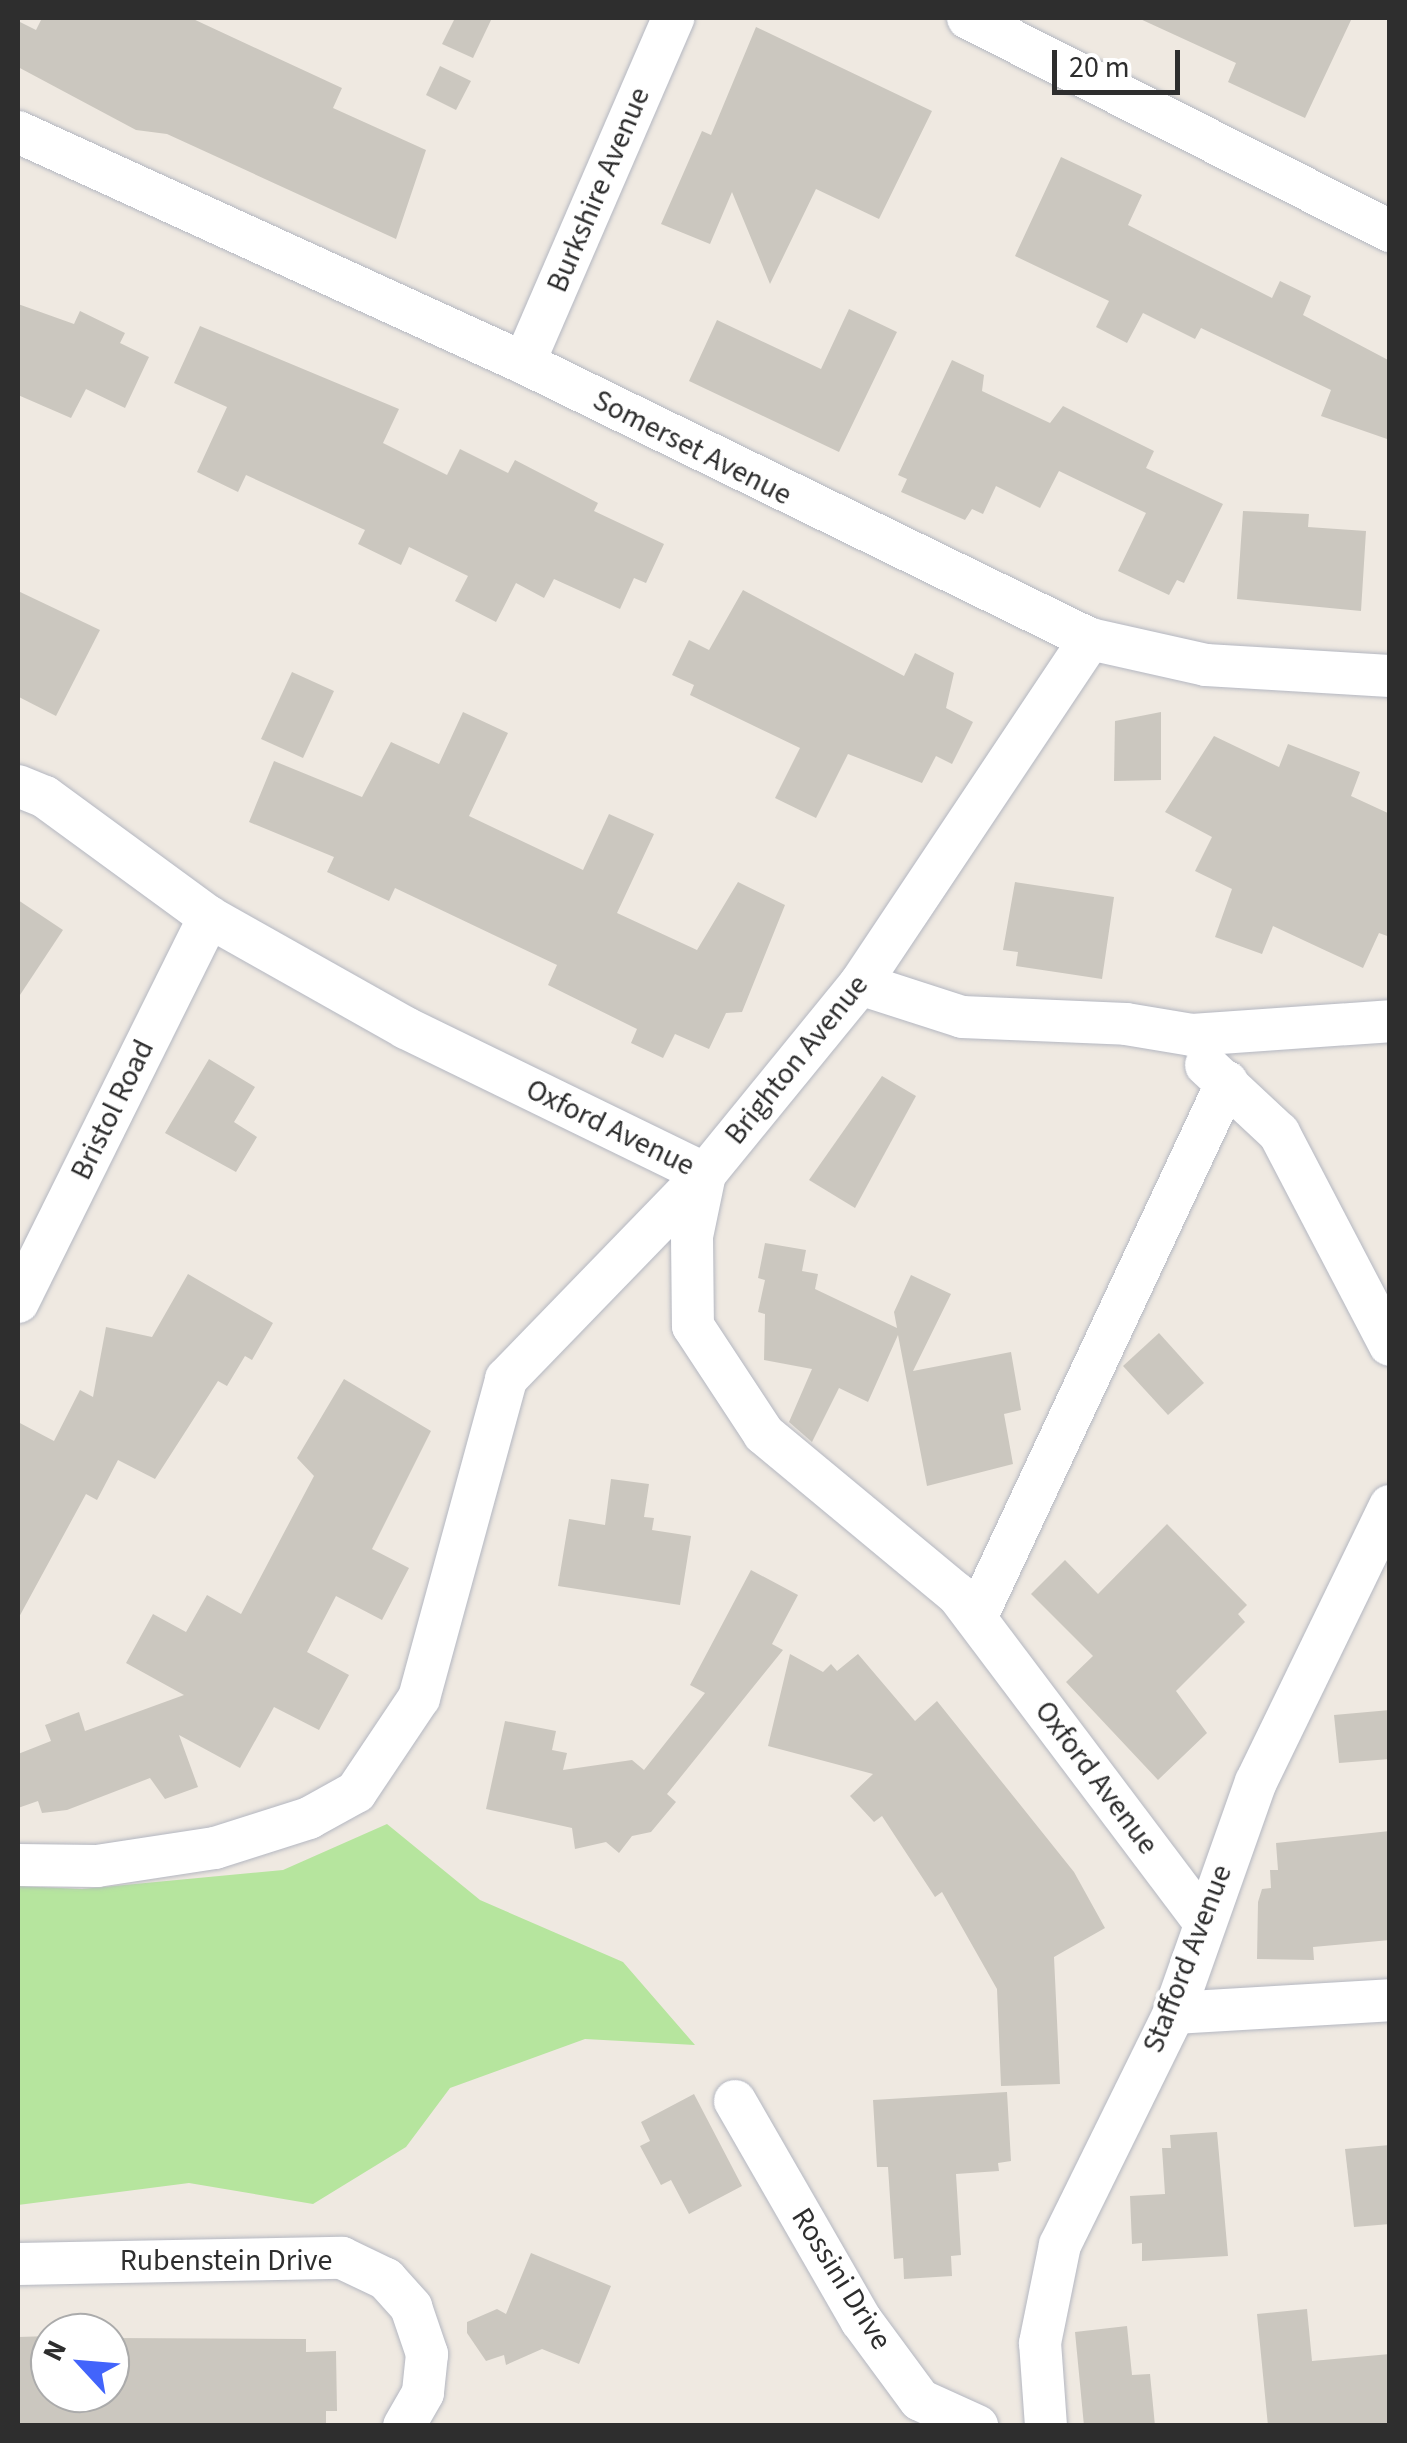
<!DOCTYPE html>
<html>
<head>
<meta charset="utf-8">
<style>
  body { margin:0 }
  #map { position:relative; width:1407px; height:2443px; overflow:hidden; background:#efe9e1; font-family:"Source Sans 3",sans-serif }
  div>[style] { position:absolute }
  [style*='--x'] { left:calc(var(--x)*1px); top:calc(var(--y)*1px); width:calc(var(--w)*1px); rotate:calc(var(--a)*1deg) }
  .green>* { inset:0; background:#b6e59e }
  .building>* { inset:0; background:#cbc7bf }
  .roads { filter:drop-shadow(0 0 2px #b4b7c1) drop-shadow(0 0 2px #b4b7c1) }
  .minor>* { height:42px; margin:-21px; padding:0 21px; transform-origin:21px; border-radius:21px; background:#fff }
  span { translate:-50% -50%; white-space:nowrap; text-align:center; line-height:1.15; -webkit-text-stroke:8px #fff; paint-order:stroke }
  .street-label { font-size:30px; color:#2e2e2e }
  .frame { position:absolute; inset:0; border:20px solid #2e2e2e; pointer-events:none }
  .north { position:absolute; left:30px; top:2313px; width:100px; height:100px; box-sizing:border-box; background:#fff; border:2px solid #ababab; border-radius:50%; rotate:296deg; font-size:28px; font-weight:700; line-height:40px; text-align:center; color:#2e2e2e }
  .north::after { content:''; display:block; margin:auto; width:35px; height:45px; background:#4264fb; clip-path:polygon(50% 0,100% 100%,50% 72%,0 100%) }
  .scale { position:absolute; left:1052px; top:50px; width:128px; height:45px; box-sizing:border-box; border:5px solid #2e2e2e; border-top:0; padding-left:12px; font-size:30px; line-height:35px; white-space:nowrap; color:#2e2e2e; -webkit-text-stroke:8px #fff; paint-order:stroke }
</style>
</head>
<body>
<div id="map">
  <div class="green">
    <div style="clip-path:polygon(387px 1824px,480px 1900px,623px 1962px,695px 2045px,585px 2039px,450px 2088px,406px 2147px,313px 2204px,189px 2183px,18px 2205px,18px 1886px,82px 1889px,283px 1870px)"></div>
  </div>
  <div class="building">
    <div style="clip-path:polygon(42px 18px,191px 18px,342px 88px,333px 108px,426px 150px,396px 239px,167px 134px,136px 130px,18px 67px,18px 21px,36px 30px)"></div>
    <div style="clip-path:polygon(455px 18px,492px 18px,473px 58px,442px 44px)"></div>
    <div style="clip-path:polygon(1138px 18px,1352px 18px,1305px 118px,1228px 82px,1236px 63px)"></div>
    <div style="clip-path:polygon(756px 27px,932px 111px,879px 219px,816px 189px,770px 284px,732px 192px,710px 244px,661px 224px,702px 131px,711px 135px)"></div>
    <div style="clip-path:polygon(440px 66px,471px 81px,456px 110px,426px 95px)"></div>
    <div style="clip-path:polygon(1061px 157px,1142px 195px,1128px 225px,1272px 298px,1280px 281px,1311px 296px,1303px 315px,1390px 361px,1390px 440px,1321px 416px,1331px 390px,1201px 328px,1195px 339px,1143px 313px,1127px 343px,1096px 327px,1109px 301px,1015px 256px)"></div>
    <div style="clip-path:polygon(18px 304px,74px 324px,80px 311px,125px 333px,120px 343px,149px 357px,125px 408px,86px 389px,71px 418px,18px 395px)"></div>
    <div style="clip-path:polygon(849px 309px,897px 332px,839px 452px,689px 381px,717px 320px,821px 369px)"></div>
    <div style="clip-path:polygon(200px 326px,399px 409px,383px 443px,447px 475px,460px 449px,508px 473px,515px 460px,598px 503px,594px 511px,664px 544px,646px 583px,634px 578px,620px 609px,554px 579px,544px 598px,516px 583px,496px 622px,455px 601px,468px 576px,409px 547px,401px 565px,358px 544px,365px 530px,246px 475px,238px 492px,197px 472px,227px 407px,174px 383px)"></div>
    <div style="clip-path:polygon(952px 360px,984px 375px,982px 391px,1050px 423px,1063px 406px,1154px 451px,1146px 468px,1223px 504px,1184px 583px,1177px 580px,1169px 595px,1118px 571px,1146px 513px,1059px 471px,1040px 508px,996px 486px,983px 514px,972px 509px,965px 520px,901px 492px,907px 479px,898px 475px)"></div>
    <div style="clip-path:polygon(1243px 511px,1309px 514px,1308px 527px,1366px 531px,1361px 611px,1237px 599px)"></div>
    <div style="clip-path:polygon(743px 590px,904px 676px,915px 653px,954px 673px,946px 708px,973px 722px,952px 764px,936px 756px,922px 783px,848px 754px,816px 818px,775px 798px,800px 748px,690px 695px,694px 685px,672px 675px,689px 640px,709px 650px)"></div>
    <div style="clip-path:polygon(18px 591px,100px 630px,56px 716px,19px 697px)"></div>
    <div style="clip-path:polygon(292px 672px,334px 691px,303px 758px,261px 739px)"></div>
    <div style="clip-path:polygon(463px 712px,508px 733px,469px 816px,583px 870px,609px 814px,654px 834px,617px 913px,697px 950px,738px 882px,785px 905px,742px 1012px,726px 1013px,709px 1049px,675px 1034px,663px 1058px,631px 1043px,637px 1029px,548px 985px,557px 965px,395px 888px,389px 901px,327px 872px,334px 857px,249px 822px,274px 761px,362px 797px,391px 742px,439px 764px)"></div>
    <div style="clip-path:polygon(1161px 712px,1161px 780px,1114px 781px,1115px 721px)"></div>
    <div style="clip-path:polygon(1214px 736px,1279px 767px,1288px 744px,1360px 772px,1351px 796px,1390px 814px,1390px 937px,1379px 933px,1363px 968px,1273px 926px,1262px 954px,1215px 937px,1232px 889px,1195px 871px,1212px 837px,1165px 812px)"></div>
    <div style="clip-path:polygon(1015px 882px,1114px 897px,1102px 979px,1016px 966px,1018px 952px,1003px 950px)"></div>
    <div style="clip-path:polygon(18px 900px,63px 930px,18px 998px)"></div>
    <div style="clip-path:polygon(209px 1059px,255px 1087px,234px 1122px,257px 1137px,236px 1172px,165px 1133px)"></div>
    <div style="clip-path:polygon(882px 1076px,916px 1096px,855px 1208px,809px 1180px)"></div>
    <div style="clip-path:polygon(765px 1243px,806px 1250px,802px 1271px,818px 1274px,815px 1289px,897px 1328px,894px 1312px,911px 1275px,951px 1294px,913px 1371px,1011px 1352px,1021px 1410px,1004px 1414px,1013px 1464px,927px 1486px,898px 1335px,868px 1402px,839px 1388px,812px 1442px,789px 1422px,812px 1369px,764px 1360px,765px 1314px,758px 1312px,765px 1280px,758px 1278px)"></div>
    <div style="clip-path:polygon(188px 1274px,273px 1323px,252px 1360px,245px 1356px,227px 1386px,218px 1381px,155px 1479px,118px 1460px,97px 1500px,86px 1494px,18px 1619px,18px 1422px,54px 1441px,80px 1390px,93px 1397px,106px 1327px,152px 1337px)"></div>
    <div style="clip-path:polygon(1159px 1333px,1204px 1383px,1168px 1415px,1123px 1366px)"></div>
    <div style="clip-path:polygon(344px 1379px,431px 1431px,372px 1549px,409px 1568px,382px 1620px,336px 1596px,307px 1652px,349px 1675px,319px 1730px,274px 1707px,240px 1768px,179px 1735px,198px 1787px,165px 1799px,150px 1778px,67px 1810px,42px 1813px,38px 1801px,18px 1808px,18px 1754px,51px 1741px,45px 1725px,79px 1712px,85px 1731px,184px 1695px,126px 1663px,153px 1614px,186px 1632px,207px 1595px,241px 1614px,314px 1476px,297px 1458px)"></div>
    <div style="clip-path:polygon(611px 1479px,649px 1484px,644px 1517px,654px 1518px,652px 1530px,691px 1536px,680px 1605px,558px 1586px,569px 1519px,605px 1525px)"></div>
    <div style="clip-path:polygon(1167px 1524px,1247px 1605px,1238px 1614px,1245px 1622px,1176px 1691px,1207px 1733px,1158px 1780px,1066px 1682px,1093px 1656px,1031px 1594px,1065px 1560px,1098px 1594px)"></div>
    <div style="clip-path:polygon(751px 1570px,798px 1595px,772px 1644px,783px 1650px,667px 1794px,676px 1802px,651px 1832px,632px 1836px,619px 1853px,606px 1842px,575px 1849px,572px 1828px,486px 1809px,505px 1721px,556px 1731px,552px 1750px,567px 1753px,563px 1770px,632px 1760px,644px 1770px,705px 1693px,690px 1685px)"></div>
    <div style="clip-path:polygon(790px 1654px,823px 1672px,831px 1664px,837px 1671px,858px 1654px,915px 1721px,937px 1701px,1074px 1872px,1105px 1928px,1054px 1957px,1060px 2084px,1001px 2086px,997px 1989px,942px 1892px,935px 1897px,882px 1816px,874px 1822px,850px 1796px,873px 1774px,768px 1746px)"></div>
    <div style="clip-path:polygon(1390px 1710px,1390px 1759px,1339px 1763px,1334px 1715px)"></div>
    <div style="clip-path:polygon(1390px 1831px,1390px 1940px,1313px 1947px,1314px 1960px,1257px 1959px,1258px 1902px,1262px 1889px,1271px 1888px,1270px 1870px,1278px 1870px,1276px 1843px)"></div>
    <div style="clip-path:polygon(1007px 2092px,1011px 2161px,998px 2163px,999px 2171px,956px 2174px,961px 2255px,951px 2256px,952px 2276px,904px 2279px,903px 2258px,894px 2259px,888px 2167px,877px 2167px,873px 2100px)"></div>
    <div style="clip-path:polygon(694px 2094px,742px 2186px,689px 2214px,671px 2180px,661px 2185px,640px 2146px,650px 2141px,641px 2122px)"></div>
    <div style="clip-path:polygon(1217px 2132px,1228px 2256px,1142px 2261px,1142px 2243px,1132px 2244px,1130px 2196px,1165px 2194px,1162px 2148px,1171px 2148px,1170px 2135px)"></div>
    <div style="clip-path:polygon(1390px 2145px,1390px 2224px,1354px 2227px,1345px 2149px)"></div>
    <div style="clip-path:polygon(531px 2253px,611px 2286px,579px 2364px,542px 2349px,506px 2365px,504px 2355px,486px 2361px,467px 2333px,467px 2322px,497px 2309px,506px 2314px)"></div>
    <div style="clip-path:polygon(1307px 2309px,1312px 2361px,1390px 2354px,1390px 2426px,1268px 2426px,1257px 2314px)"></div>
    <div style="clip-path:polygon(1127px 2326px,1132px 2375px,1150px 2374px,1155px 2426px,1084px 2426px,1075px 2332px)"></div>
    <div style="clip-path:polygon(50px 2336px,50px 2393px,110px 2393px,110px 2338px,306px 2339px,306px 2352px,336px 2351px,337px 2411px,326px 2411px,326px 2426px,18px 2426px,18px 2337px)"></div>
  </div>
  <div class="roads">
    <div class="minor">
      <div style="--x:968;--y:18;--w:473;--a:26.8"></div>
      <div style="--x:18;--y:132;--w:556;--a:24.54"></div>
      <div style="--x:524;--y:363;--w:630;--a:26"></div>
      <div style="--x:1090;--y:639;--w:119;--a:12.6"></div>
      <div style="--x:1206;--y:665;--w:184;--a:3.4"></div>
      <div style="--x:524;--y:363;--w:376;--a:-66.6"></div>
      <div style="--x:18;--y:786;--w:29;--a:22"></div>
      <div style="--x:45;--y:797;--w:203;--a:36.2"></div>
      <div style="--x:209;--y:917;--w:226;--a:29.4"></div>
      <div style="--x:406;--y:1028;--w:333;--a:26"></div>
      <div style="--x:705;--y:1174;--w:63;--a:101.8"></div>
      <div style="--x:692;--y:1236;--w:90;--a:89.4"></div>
      <div style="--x:693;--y:1326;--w:129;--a:56.7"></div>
      <div style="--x:764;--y:1434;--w:251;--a:39.7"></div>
      <div style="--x:957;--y:1594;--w:407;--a:53"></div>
      <div style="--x:860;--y:984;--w:107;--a:17.9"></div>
      <div style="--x:962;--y:1017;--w:164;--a:2.4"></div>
      <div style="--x:1126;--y:1024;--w:67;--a:9.5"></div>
      <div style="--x:1192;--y:1035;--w:198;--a:-4"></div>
      <div style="--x:1206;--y:1065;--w:100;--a:43"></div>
      <div style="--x:1279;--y:1133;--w:239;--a:62.4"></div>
      <div style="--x:18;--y:1302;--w:430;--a:-63.6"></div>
      <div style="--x:976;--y:1618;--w:592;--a:-64.91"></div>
      <div style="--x:18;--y:1865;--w:79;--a:0.7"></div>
      <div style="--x:97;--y:1866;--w:119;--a:-8.7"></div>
      <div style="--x:215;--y:1848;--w:99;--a:-17.7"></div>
      <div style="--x:309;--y:1818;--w:54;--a:-29"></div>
      <div style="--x:356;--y:1792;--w:113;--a:-56.2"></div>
      <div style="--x:419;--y:1698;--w:331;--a:-74.7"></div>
      <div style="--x:506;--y:1379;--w:286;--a:-45.9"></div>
      <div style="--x:705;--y:1174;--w:245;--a:-50.8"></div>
      <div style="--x:860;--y:984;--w:415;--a:-56.3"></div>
      <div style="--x:1174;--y:2013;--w:216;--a:-3.4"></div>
      <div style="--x:735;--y:2101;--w:253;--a:60.1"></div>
      <div style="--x:861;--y:2320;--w:99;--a:53.6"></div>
      <div style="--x:920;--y:2400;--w:63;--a:24.5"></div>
      <div style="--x:18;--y:2264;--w:324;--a:-1.1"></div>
      <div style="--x:342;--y:2258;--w:49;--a:25.5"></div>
      <div style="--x:386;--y:2279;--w:38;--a:48"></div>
      <div style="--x:411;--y:2307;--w:50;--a:71.2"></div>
      <div style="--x:427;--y:2354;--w:39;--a:96"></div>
      <div style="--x:423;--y:2393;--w:38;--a:120"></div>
      <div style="--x:1046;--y:2426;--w:83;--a:-94.1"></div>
      <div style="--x:1040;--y:2343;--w:100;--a:-78.5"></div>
      <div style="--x:1060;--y:2245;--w:258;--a:-63.8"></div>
      <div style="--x:1174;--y:2013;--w:245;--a:-70.5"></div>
      <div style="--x:1256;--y:1782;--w:307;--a:-64.1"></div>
    </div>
  </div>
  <div class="street-label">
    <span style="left:599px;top:190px;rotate:-67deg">Burkshire Avenue</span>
    <span style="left:692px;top:448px;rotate:27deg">Somerset Avenue</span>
    <span style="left:797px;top:1060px;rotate:-51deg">Brighton Avenue</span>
    <span style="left:113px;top:1110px;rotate:-64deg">Bristol Road</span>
    <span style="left:610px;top:1128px;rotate:26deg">Oxford Avenue</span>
    <span style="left:1096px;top:1778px;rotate:53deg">Oxford Avenue</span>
    <span style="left:1188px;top:1959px;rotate:-69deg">Stafford Avenue</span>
    <span style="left:226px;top:2261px">Rubenstein Drive</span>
    <span style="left:841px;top:2279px;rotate:58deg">Rossini Drive</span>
  </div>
  <div class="frame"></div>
  <div class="north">N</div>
  <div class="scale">20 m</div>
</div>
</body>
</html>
